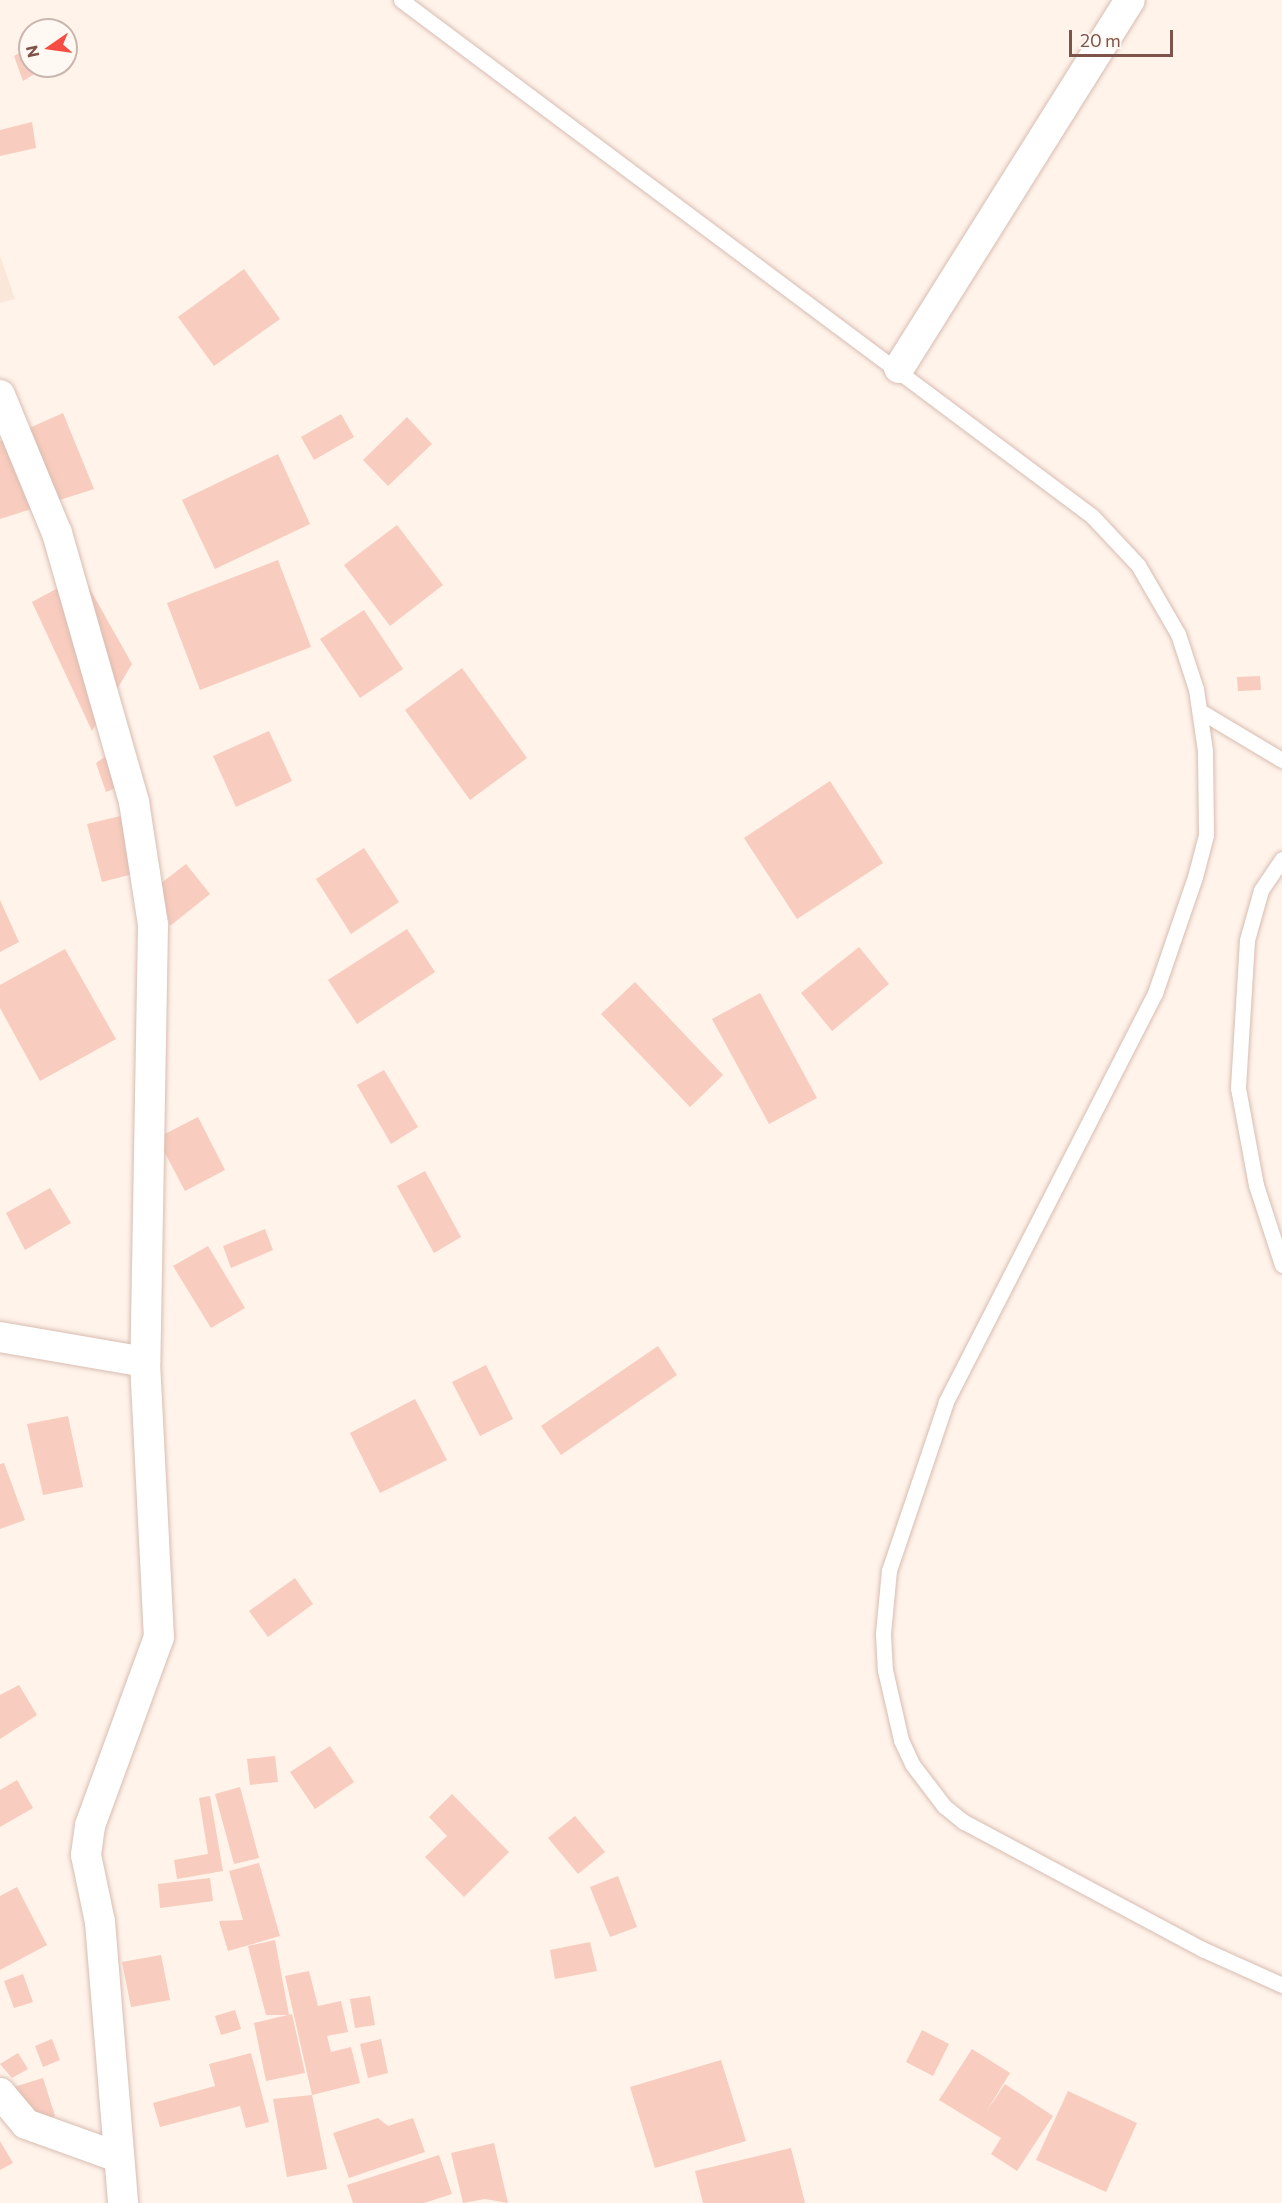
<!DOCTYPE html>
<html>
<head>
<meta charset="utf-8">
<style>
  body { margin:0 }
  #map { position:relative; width:1282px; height:2203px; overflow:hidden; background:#fff3ea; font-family:Commissioner,sans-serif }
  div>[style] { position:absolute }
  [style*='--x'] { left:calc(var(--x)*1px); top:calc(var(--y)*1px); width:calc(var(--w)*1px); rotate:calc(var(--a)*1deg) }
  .residential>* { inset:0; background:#fae7da }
  .building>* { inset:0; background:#f8ccbe }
  .roads { filter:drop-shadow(0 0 2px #d8bdb2) drop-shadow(0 0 2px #d8bdb2) }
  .service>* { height:15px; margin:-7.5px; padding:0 7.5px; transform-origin:7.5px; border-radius:7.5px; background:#fff }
  .minor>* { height:30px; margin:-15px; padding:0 15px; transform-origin:15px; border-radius:15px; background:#fff }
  span { translate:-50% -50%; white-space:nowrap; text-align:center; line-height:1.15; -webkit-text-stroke:5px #fff8f3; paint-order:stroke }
  .north { position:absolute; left:18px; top:18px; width:60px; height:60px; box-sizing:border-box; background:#fff8f3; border:2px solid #cbb6af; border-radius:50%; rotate:257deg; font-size:16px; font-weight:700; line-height:24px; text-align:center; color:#7e5349 }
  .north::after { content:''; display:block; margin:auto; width:21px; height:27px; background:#f64d42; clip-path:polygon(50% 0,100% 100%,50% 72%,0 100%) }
  .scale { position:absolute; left:1069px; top:30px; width:104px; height:27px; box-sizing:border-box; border:3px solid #7e5349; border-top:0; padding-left:8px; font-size:18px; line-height:21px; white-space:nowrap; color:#7e5349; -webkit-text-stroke:4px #fff8f3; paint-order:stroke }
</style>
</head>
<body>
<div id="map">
  <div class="residential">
    <div style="clip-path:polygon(0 256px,15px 299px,0 303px)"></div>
  </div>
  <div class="building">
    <div style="clip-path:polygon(30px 47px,30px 66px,47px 66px,23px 81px,14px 56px)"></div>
    <div style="clip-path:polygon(32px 122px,36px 148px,0 156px,0 130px)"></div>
    <div style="clip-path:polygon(244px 269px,280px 319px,214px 366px,178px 317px)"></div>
    <div style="clip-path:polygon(63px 413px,94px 489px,0 519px,0 441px)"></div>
    <div style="clip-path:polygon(341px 414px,354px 437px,314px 460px,301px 437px)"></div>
    <div style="clip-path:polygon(407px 417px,432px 444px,388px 486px,363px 460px)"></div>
    <div style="clip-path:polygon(278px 454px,310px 524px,215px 569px,182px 500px)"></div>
    <div style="clip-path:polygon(397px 525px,443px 585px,390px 626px,344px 565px)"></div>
    <div style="clip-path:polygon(278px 560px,311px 647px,200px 690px,167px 603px)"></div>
    <div style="clip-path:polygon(82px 575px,132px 664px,92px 731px,32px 602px)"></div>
    <div style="clip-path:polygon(364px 610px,403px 669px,360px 698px,320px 639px)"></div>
    <div style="clip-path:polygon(462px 668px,527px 758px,470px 800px,405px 710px)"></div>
    <div style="clip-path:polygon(1260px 676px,1261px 690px,1238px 691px,1237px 677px)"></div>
    <div style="clip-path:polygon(269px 731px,292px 781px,236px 807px,213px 756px)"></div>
    <div style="clip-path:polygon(110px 753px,121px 786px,106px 792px,96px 763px)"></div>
    <div style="clip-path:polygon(830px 781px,883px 863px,797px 919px,744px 838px)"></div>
    <div style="clip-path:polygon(129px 814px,144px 871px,102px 882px,87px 824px)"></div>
    <div style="clip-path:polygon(364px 848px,399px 902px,351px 934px,316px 879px)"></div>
    <div style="clip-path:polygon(186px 864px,210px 894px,170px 926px,160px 884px)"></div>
    <div style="clip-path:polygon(0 900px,19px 942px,0 952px)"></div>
    <div style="clip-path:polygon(407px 929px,435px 972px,357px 1024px,328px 980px)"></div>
    <div style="clip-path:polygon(859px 947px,889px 984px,832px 1031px,801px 993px)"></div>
    <div style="clip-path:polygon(65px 949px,116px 1039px,40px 1081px,0 1008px,0 985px)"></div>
    <div style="clip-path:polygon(635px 982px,723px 1075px,690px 1107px,601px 1014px)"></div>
    <div style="clip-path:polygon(760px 993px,817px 1098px,769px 1124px,712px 1019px)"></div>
    <div style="clip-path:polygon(384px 1070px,418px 1127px,391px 1144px,357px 1085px)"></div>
    <div style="clip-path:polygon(198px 1117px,225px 1170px,185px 1191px,157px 1138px)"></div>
    <div style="clip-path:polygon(425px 1171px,461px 1237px,434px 1253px,397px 1186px)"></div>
    <div style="clip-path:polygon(50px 1188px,71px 1223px,25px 1250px,6px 1213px)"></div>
    <div style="clip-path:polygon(265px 1229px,273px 1250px,231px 1268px,223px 1246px)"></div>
    <div style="clip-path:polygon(208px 1246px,245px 1308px,211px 1328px,173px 1266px)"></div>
    <div style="clip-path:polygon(658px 1346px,677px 1375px,561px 1455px,541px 1426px)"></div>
    <div style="clip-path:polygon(486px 1365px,513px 1419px,480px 1436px,452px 1382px)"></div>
    <div style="clip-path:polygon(415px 1399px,447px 1460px,380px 1493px,350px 1433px)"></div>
    <div style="clip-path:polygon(68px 1416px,83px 1487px,43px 1495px,27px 1424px)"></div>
    <div style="clip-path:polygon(4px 1463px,25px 1520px,0 1529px,0 1464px)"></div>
    <div style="clip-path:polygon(295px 1578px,313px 1604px,268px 1637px,249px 1611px)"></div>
    <div style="clip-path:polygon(19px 1685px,37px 1715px,0 1739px,0 1695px)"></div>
    <div style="clip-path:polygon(330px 1746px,354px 1782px,315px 1809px,290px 1772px)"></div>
    <div style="clip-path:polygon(275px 1756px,278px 1782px,250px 1785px,247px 1759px)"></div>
    <div style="clip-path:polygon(17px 1780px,33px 1808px,0 1827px,0 1790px)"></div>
    <div style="clip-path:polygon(240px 1787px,259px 1858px,234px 1864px,215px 1794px)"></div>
    <div style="clip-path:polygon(452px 1794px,509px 1852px,464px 1897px,425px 1857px,447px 1836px,429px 1817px)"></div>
    <div style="clip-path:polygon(210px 1796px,223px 1871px,177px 1879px,174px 1860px,208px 1854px,199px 1798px)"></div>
    <div style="clip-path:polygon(575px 1816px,605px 1852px,578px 1874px,548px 1838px)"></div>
    <div style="clip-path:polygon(259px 1863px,280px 1936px,228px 1951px,219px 1921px,243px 1920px,229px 1871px)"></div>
    <div style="clip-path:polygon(618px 1876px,637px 1927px,610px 1937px,590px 1887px)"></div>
    <div style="clip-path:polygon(210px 1878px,213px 1901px,160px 1908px,158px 1884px)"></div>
    <div style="clip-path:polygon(17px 1887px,47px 1945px,0 1970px,0 1896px)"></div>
    <div style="clip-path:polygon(275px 1940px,289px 2015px,266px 2015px,248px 1946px)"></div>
    <div style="clip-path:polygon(590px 1942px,597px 1971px,555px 1979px,550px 1950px)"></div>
    <div style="clip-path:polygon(161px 1955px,170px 2000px,131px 2007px,122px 1962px)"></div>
    <div style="clip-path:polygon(309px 1971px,318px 2006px,341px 2001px,348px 2032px,327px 2036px,331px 2052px,351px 2047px,360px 2083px,312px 2095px,285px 1976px)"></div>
    <div style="clip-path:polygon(23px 1974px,33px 2002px,14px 2008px,4px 1981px)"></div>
    <div style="clip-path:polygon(370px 1996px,375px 2025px,355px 2028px,350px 1999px)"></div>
    <div style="clip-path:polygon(235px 2010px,241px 2029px,221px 2035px,215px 2016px)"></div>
    <div style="clip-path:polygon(292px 2014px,305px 2073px,266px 2081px,254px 2023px)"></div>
    <div style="clip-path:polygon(922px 2030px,949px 2044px,933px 2076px,906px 2062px)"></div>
    <div style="clip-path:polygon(52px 2039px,60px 2060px,43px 2067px,35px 2046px)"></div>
    <div style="clip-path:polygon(381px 2039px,388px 2073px,368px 2078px,360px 2044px)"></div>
    <div style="clip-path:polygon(972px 2049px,1010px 2073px,986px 2112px,1005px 2084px,1053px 2116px,1017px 2171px,991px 2154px,1001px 2138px,939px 2100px)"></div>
    <div style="clip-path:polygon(18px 2053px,28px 2069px,12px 2078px,0 2064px)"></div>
    <div style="clip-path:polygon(251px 2053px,269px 2122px,246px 2128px,240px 2106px,160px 2127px,153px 2103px,215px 2086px,209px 2064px)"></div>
    <div style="clip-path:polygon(721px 2060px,746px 2141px,655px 2168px,630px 2087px)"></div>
    <div style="clip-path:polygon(43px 2078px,55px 2116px,37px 2122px,14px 2087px)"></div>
    <div style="clip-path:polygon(1068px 2091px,1137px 2123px,1106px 2192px,1036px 2160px)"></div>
    <div style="clip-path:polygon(312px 2095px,327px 2169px,287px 2177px,273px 2099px)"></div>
    <div style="clip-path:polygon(378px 2118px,388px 2126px,413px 2118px,425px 2152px,349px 2178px,333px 2133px)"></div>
    <div style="clip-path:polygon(0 2141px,13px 2163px,0 2170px)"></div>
    <div style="clip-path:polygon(494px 2143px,508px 2203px,485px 2199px,463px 2203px,451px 2153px)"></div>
    <div style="clip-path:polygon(791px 2148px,805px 2203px,703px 2203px,695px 2171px)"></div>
    <div style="clip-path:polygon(439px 2155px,452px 2194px,424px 2203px,353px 2203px,347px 2185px)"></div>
  </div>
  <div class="roads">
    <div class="service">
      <div style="--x:401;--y:0;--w:862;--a:36.75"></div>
      <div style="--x:1092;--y:516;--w:67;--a:46.8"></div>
      <div style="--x:1138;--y:565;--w:80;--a:59.9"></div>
      <div style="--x:1178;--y:634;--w:58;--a:71.9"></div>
      <div style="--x:1196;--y:689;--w:63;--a:81.7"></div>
      <div style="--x:1205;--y:751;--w:84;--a:89.3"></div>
      <div style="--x:1206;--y:835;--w:43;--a:104.7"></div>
      <div style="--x:1195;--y:877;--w:123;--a:109"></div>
      <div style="--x:1155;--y:993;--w:459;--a:117.1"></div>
      <div style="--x:946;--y:1402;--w:177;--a:108.7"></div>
      <div style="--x:889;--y:1570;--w:64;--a:95.4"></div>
      <div style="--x:883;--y:1634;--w:36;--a:87"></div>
      <div style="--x:885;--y:1670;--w:72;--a:77.1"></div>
      <div style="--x:901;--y:1740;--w:26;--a:65"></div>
      <div style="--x:912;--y:1764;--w:53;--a:52.7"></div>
      <div style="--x:944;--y:1806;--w:26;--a:39"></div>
      <div style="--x:964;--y:1822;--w:270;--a:28.1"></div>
      <div style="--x:1202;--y:1949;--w:88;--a:24.2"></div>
      <div style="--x:1200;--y:711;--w:96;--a:30.9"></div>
      <div style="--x:1282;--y:859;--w:37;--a:124"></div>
      <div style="--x:1261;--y:890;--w:52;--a:105.6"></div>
      <div style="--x:1247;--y:940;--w:148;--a:93.5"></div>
      <div style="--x:1238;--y:1088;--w:99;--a:79.5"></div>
      <div style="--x:1256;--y:1185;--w:84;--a:72"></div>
    </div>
    <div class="minor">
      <div style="--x:899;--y:368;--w:434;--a:-57.9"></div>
      <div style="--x:0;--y:395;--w:149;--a:67.6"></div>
      <div style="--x:57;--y:533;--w:280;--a:74"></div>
      <div style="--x:134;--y:802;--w:124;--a:81.2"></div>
      <div style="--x:153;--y:925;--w:437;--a:91"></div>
      <div style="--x:145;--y:1362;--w:275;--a:87.1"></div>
      <div style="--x:159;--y:1637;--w:201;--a:110.1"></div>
      <div style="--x:90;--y:1826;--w:29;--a:98"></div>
      <div style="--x:86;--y:1855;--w:68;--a:78.2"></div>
      <div style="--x:100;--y:1922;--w:282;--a:85.3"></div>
      <div style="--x:0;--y:1337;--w:147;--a:9.8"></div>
      <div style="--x:0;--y:2093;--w:40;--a:50"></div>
      <div style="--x:26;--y:2124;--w:98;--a:19.7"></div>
    </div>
  </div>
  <div class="north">N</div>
  <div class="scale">20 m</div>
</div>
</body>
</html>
